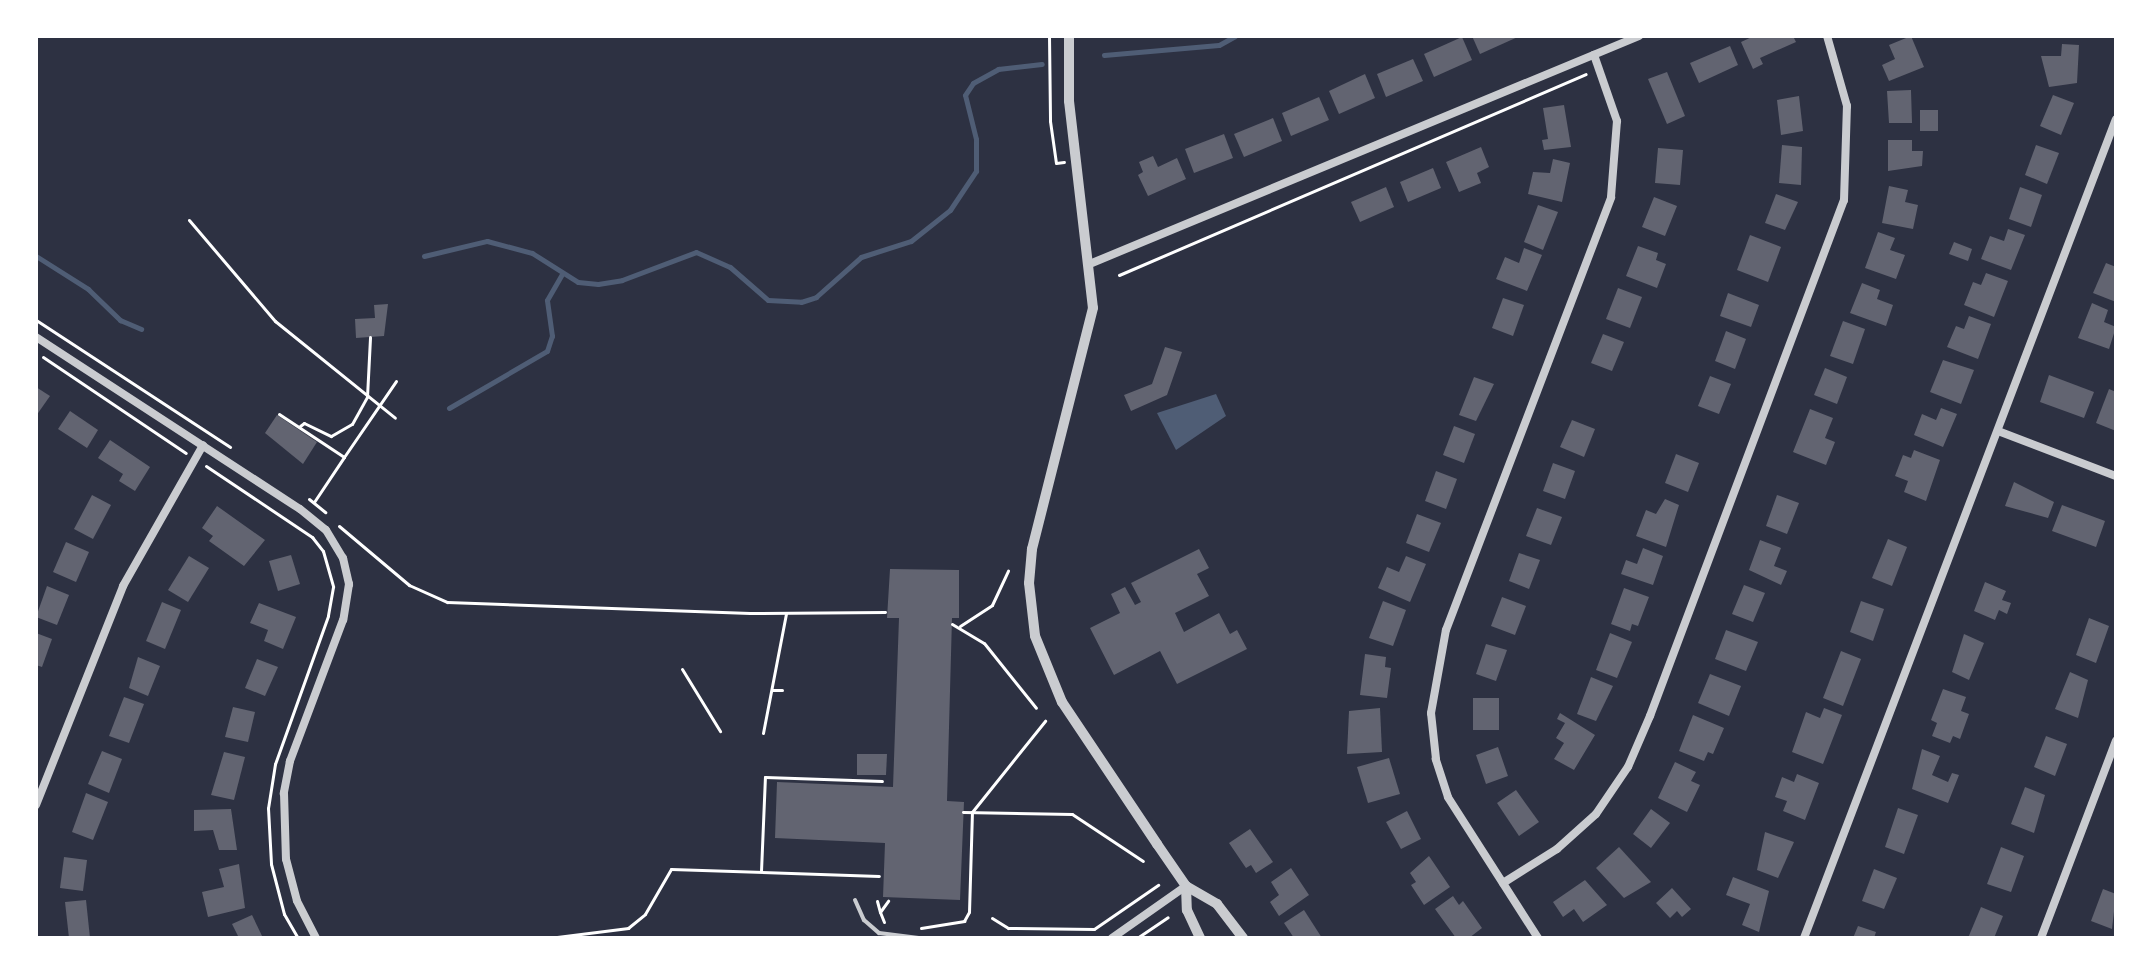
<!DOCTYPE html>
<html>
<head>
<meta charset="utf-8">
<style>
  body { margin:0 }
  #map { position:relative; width:2152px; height:974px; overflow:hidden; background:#2d3142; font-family:"Nunito Sans",sans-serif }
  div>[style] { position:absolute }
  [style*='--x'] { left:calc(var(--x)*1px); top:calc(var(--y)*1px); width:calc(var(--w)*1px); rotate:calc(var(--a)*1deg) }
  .water>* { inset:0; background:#4f5d75 }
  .stream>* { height:5px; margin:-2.5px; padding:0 2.5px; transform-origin:2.5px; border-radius:2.5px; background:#4f5d75 }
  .building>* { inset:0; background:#626471 }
  .path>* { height:3px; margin:-1.5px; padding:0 1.5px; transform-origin:1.5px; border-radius:1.5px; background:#fff }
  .service>* { height:4px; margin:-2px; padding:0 2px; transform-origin:2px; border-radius:2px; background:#caccd0 }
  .minor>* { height:8px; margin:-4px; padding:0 4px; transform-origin:4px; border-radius:4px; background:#caccd0 }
  .tertiary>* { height:10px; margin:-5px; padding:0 5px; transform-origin:5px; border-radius:5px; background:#caccd0 }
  span { translate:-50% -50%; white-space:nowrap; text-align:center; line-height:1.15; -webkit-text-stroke:8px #fff; paint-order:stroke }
  .frame { position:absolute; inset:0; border:38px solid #fff; pointer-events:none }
</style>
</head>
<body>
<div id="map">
  <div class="water">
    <div style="clip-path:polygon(1216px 394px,1226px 416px,1176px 450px,1157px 413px)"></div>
  </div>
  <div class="stream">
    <div style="--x:1104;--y:55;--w:115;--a:-5"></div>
    <div style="--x:1219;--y:45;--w:18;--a:-29"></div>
    <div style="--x:36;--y:256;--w:62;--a:32.4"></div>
    <div style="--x:88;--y:289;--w:45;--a:44.1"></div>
    <div style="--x:120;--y:320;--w:23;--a:23"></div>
    <div style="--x:424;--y:256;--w:65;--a:-13.4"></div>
    <div style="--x:487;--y:241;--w:47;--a:14.9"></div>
    <div style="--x:532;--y:253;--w:54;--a:32.2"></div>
    <div style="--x:578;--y:282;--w:20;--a:6"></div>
    <div style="--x:598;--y:284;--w:24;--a:-9"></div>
    <div style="--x:622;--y:280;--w:79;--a:-20.7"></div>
    <div style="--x:696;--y:252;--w:37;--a:24"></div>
    <div style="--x:730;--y:267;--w:50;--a:41"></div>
    <div style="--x:768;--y:300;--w:33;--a:3"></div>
    <div style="--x:801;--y:302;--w:16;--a:-18"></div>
    <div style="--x:816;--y:297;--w:60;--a:-41.6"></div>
    <div style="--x:861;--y:257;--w:52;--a:-17.7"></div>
    <div style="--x:911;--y:241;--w:50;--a:-38.5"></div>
    <div style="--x:950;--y:210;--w:47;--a:-56.3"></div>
    <div style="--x:976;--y:171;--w:32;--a:-90"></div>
    <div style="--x:976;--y:139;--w:45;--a:-104"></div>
    <div style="--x:965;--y:95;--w:14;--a:-56"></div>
    <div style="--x:973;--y:83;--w:29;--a:-29"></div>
    <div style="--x:998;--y:69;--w:44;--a:-6.5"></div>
    <div style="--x:449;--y:408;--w:113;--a:-30.2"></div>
    <div style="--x:547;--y:351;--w:16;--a:-72"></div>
    <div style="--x:552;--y:336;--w:36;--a:-98"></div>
    <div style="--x:547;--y:300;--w:30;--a:-60"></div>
  </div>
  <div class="building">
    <div style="clip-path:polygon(1472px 36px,1520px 36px,1480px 54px)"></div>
    <div style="clip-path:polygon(1754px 36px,1793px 36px,1796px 42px,1760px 58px,1763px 64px,1753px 69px,1741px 42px)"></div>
    <div style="clip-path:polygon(1911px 36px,1924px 67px,1889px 81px,1882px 65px,1895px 59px,1889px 45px)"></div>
    <div style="clip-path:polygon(1462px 37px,1472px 60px,1434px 77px,1424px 54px)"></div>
    <div style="clip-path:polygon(2062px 44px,2079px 45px,2077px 83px,2049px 87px,2041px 56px,2061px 56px)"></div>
    <div style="clip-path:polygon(1730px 46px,1738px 65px,1699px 83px,1690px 63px)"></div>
    <div style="clip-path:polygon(1413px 59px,1423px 81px,1386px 97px,1377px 74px)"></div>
    <div style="clip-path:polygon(1667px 72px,1685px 116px,1667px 124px,1648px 79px)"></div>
    <div style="clip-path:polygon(1365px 74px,1375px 98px,1339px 114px,1329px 91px)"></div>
    <div style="clip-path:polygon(1911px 90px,1912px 123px,1889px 123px,1887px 91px)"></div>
    <div style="clip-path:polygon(2053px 95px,2074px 103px,2061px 135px,2040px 126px)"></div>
    <div style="clip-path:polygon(1799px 96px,1803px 131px,1781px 135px,1777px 100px)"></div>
    <div style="clip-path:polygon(1319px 97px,1329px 120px,1291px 136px,1282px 113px)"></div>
    <div style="clip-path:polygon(1564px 105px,1571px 147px,1544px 150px,1542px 140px,1548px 139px,1543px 108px)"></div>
    <div style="clip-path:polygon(1920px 110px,1938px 110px,1938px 131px,1920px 131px)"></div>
    <div style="clip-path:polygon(1273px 118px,1282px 141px,1244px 157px,1234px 134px)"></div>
    <div style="clip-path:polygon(1224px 134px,1233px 158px,1194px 173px,1185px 149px)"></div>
    <div style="clip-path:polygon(1888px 140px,1912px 140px,1912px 151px,1923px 151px,1922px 166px,1888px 171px)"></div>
    <div style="clip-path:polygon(1782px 145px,1802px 147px,1801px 185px,1779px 183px)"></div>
    <div style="clip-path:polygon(2036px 145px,2059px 153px,2047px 184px,2025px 175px)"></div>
    <div style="clip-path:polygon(1481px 147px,1489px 167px,1477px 173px,1481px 183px,1459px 192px,1446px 162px)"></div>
    <div style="clip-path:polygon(1658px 148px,1683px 150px,1680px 185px,1655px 183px)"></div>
    <div style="clip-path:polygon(1153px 156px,1158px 167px,1177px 158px,1186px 179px,1148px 196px,1138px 175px,1143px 172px,1139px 162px)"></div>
    <div style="clip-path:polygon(1553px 159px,1570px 163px,1562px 202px,1528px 194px,1533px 172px,1550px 173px)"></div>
    <div style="clip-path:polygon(1433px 168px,1441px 188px,1408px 202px,1400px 182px)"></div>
    <div style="clip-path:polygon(1889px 186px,1908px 190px,1905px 202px,1918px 205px,1913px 229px,1882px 223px)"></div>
    <div style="clip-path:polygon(1386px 187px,1394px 207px,1360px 222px,1351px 202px)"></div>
    <div style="clip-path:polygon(2020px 187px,2042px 195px,2031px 227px,2009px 219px)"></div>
    <div style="clip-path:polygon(1776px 194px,1798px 202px,1785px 230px,1765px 223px)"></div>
    <div style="clip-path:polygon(1654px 197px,1677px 206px,1665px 236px,1642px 227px)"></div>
    <div style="clip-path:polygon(1538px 205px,1558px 212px,1543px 250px,1524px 242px)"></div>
    <div style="clip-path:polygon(2008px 229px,2025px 235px,2011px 270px,1981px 259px,1990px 236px,2004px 241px)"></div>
    <div style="clip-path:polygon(1878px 232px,1895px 238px,1890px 250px,1905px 255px,1896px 279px,1865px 268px)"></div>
    <div style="clip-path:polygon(1750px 235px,1781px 247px,1768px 282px,1737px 270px)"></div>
    <div style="clip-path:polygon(1954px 242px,1972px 249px,1968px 261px,1949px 254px)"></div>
    <div style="clip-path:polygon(1638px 246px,1658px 253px,1656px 260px,1666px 264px,1657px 288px,1626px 276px)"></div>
    <div style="clip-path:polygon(1524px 248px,1542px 255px,1527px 291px,1496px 279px,1505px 257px,1519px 263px)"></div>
    <div style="clip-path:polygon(2106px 263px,2116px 267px,2116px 302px,2093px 293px)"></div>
    <div style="clip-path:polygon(1986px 273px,2008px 281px,1994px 317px,1964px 305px,1973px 282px,1981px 285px)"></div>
    <div style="clip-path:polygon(1862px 283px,1880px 290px,1877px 299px,1893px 305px,1886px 326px,1850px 313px)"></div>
    <div style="clip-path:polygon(1618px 288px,1642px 297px,1630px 328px,1606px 319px)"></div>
    <div style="clip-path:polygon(1728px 293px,1759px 305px,1751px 327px,1720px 316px)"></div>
    <div style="clip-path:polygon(1503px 298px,1524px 305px,1513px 336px,1492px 328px)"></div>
    <div style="clip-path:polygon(2092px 303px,2108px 310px,2104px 322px,2116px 327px,2109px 349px,2078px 338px)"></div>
    <div style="clip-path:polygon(388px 304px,384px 336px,356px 338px,355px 319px,375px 318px,374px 305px)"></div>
    <div style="clip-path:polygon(1969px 316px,1991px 324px,1978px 359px,1947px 347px,1956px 326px,1964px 329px)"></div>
    <div style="clip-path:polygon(1843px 321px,1865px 329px,1853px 364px,1830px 356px)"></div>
    <div style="clip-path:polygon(1726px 331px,1746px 339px,1735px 369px,1715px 361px)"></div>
    <div style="clip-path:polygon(1603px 334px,1624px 342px,1612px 371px,1591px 363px)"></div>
    <div style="clip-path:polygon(1165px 347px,1182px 352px,1167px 395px,1131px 411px,1124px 395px,1152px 384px)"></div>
    <div style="clip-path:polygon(1943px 360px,1974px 370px,1961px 404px,1930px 392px)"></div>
    <div style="clip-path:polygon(1825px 368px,1847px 377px,1837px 404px,1814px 395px)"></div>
    <div style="clip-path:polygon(2049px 375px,2094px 392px,2084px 418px,2040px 402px)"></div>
    <div style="clip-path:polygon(1710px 376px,1731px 384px,1719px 414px,1698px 406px)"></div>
    <div style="clip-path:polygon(1474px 377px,1494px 384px,1476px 421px,1459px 415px)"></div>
    <div style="clip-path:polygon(36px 387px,50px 396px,36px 416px)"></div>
    <div style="clip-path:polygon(2109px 389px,2116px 392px,2116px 431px,2096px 423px)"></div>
    <div style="clip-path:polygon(1941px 408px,1957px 414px,1943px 447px,1914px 435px,1922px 414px,1936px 420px)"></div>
    <div style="clip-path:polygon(1810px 409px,1833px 418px,1825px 438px,1835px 442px,1826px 465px,1793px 452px)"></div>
    <div style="clip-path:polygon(70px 411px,98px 430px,87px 448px,58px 429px)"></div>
    <div style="clip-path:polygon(277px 415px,317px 442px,303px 464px,265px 433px)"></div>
    <div style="clip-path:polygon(1572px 420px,1595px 429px,1584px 457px,1560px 447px)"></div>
    <div style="clip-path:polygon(1454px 426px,1475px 434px,1464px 463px,1443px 455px)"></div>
    <div style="clip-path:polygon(110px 440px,150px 467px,135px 491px,119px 481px,123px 474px,98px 458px)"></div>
    <div style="clip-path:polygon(1914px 450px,1940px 460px,1926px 501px,1904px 492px,1908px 481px,1895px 476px,1903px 455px,1911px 458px)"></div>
    <div style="clip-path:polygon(1676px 454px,1699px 463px,1688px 492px,1665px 483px)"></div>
    <div style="clip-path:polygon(1553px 463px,1575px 471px,1565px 499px,1543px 491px)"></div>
    <div style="clip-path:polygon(1436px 471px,1457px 479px,1446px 509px,1425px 501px)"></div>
    <div style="clip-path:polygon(2014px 482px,2054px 502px,2048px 518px,2005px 506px)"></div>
    <div style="clip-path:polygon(92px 495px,111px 505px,93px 539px,74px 529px)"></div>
    <div style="clip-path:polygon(1777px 495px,1799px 503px,1787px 534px,1766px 526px)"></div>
    <div style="clip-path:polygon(1665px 499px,1679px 505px,1666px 547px,1636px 536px,1646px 510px,1656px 514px)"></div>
    <div style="clip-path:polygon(2062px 505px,2105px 521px,2096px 547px,2052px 531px)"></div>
    <div style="clip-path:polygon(217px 506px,265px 540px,244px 566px,209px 541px,213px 536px,202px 528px)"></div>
    <div style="clip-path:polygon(1537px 508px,1562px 517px,1551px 545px,1526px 536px)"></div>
    <div style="clip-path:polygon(1417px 514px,1441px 523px,1429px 552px,1406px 543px)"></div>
    <div style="clip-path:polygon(1888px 539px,1907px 547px,1892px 586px,1872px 578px)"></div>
    <div style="clip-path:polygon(1760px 540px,1781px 548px,1774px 566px,1787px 571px,1781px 585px,1749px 570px)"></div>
    <div style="clip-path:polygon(66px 542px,89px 552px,76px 582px,53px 572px)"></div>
    <div style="clip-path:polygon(1643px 548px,1663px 556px,1653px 585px,1621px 574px,1626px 560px,1637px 564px)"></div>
    <div style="clip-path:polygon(1199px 549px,1209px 568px,1197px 574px,1209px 596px,1175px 613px,1184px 632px,1219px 613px,1230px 634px,1237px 630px,1247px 649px,1177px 684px,1160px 651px,1114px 675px,1090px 628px,1120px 613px,1111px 594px,1125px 587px,1135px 605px,1141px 602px,1131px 583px)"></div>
    <div style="clip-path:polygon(1519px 553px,1540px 560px,1529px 589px,1509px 581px)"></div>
    <div style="clip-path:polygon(291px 555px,300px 584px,278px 591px,269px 561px)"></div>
    <div style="clip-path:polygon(189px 556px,209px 568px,188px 602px,168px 590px)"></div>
    <div style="clip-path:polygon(1406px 556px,1426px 564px,1410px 602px,1378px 588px,1387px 567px,1399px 572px)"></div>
    <div style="clip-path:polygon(890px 569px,959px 570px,959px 618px,952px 618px,947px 801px,964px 802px,960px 900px,883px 897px,885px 843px,775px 838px,777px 782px,893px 787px,899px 618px,887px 618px)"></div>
    <div style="clip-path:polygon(1985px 582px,2006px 591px,2002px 600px,2011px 603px,2007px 614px,1999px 610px,1995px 620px,1974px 611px)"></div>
    <div style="clip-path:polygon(1744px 585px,1765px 593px,1753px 622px,1732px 614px)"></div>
    <div style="clip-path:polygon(47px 586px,69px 595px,57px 625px,36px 617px)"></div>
    <div style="clip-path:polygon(1624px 588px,1649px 597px,1638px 626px,1632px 624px,1630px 631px,1611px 624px)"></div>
    <div style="clip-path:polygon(1502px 597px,1526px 606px,1515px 635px,1491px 626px)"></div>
    <div style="clip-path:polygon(1383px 601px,1406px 610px,1393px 646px,1369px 638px)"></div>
    <div style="clip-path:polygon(1861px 601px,1884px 609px,1873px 641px,1850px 632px)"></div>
    <div style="clip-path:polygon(162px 602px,181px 610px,165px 649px,146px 641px)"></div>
    <div style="clip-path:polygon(259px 603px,296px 617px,283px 649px,264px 641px,268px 630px,250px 623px)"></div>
    <div style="clip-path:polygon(2089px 618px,2109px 626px,2096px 663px,2076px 655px)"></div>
    <div style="clip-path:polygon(1726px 630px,1758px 642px,1746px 671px,1715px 659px)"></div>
    <div style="clip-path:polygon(36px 633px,52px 639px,42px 667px,36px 665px)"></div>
    <div style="clip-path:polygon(1610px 633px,1632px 642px,1617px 678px,1596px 670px)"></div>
    <div style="clip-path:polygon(1964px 634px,1984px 643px,1969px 680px,1952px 672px)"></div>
    <div style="clip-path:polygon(1486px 644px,1507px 650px,1496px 681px,1476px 674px)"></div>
    <div style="clip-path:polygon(1841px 651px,1861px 659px,1843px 706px,1823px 698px)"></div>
    <div style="clip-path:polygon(1365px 654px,1386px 657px,1385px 667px,1391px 668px,1387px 698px,1360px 695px)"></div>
    <div style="clip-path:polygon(138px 657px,160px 666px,148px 696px,129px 688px)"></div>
    <div style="clip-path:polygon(257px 659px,278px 667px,265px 696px,245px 688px)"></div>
    <div style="clip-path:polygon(2070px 672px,2088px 680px,2078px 718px,2055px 709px)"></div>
    <div style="clip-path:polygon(1710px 674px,1741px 686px,1729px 716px,1698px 703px)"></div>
    <div style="clip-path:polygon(1591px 677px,1613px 686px,1596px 721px,1577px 714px)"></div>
    <div style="clip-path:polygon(1943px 689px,1966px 697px,1961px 711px,1969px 714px,1960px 739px,1953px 736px,1950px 743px,1932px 736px,1937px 723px,1931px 720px)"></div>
    <div style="clip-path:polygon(124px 697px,144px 704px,129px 743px,109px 736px)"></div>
    <div style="clip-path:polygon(1473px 698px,1499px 698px,1499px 730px,1473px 730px)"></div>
    <div style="clip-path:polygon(233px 707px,255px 712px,248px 742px,225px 737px)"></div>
    <div style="clip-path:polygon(1380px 708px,1382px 752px,1347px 754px,1349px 711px)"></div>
    <div style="clip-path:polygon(1824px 708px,1842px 715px,1823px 764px,1792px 752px,1806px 712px,1820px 718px)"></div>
    <div style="clip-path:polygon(1560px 713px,1595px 735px,1574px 770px,1554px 759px,1564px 743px,1556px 738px,1565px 723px,1557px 719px)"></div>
    <div style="clip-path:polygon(1693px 715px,1724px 728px,1713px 754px,1708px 752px,1704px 761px,1679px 751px)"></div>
    <div style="clip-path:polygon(2046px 736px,2067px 744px,2055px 776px,2034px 767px)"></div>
    <div style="clip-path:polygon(1498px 747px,1508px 776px,1486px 784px,1476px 755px)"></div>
    <div style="clip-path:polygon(1922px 749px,1940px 756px,1932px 775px,1948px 782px,1952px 773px,1959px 775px,1948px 803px,1912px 789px)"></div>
    <div style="clip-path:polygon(102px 751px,122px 759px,109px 793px,88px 784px)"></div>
    <div style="clip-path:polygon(224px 752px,245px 757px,234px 800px,211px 795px)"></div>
    <div style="clip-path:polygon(857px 754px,887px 754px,886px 775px,857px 775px)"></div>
    <div style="clip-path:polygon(1389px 758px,1400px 794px,1368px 803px,1357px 767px)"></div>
    <div style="clip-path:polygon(1675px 762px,1696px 772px,1691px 781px,1700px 785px,1687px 812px,1658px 798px)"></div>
    <div style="clip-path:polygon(1797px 774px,1819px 783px,1805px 820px,1783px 811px,1787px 801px,1775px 797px,1782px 777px,1794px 782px)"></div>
    <div style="clip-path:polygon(2025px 787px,2045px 795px,2034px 833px,2011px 824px)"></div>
    <div style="clip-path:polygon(1516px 790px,1539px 822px,1519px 836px,1497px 803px)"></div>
    <div style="clip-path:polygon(86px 793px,108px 802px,93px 840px,72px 832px)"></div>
    <div style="clip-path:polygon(1898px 808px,1918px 815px,1904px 854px,1885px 847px)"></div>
    <div style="clip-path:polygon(231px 809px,237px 850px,219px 850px,213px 830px,194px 831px,194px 810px)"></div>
    <div style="clip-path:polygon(1651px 809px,1670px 823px,1651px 848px,1633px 834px)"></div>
    <div style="clip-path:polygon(1407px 811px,1421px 839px,1401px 849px,1386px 822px)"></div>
    <div style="clip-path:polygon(1250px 829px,1273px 862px,1256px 873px,1251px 865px,1246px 868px,1229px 843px)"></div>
    <div style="clip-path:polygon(1765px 832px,1794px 842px,1778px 878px,1757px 870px)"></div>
    <div style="clip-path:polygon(1619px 847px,1651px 882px,1624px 898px,1596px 868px)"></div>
    <div style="clip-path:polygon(2001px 847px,2024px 856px,2011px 892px,1987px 884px)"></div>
    <div style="clip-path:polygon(1429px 856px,1450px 887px,1424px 905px,1411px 885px,1416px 882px,1410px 873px)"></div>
    <div style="clip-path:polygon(64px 857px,87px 860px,83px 891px,60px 888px)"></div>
    <div style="clip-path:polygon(239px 864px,245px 908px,208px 917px,202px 892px,224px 887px,219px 869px)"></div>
    <div style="clip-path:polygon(1291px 868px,1309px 895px,1279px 916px,1270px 902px,1279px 895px,1271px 882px)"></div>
    <div style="clip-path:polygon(1874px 869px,1897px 878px,1884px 909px,1862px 901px)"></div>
    <div style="clip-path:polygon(1733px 877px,1769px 891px,1759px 932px,1742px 925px,1750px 904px,1726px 895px)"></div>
    <div style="clip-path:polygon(1585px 880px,1607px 905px,1583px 922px,1574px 909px,1563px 917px,1553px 902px)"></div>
    <div style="clip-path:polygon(1672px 888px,1691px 909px,1682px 917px,1677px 911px,1670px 918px,1656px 903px)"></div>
    <div style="clip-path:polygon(2103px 889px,2116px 894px,2112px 929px,2091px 921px)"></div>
    <div style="clip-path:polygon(1453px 896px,1459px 905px,1463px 901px,1482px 928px,1469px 938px,1456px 938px,1435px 909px)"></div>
    <div style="clip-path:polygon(86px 900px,90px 938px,69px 938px,65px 902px)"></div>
    <div style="clip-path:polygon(1981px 907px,2003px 916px,1994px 938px,1968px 938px)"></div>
    <div style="clip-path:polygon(1304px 910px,1322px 938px,1294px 938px,1284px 923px)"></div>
    <div style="clip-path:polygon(252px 915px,263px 938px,239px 938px,232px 924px)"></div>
    <div style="clip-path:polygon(1858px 926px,1876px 932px,1874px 938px,1853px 938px)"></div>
  </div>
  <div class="path">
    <div style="--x:1049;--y:36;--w:85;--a:89.3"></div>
    <div style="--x:1050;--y:121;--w:42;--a:81.9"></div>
    <div style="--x:1056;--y:163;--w:8;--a:-7"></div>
    <div style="--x:189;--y:220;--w:133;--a:49.6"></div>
    <div style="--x:275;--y:321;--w:154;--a:38.9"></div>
    <div style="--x:1119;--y:275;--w:508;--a:-23.29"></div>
    <div style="--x:36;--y:320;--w:232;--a:33.2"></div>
    <div style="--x:43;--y:357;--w:172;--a:33.9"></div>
    <div style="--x:279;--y:414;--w:78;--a:33.5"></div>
    <div style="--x:344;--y:457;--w:92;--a:-55.6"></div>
    <div style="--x:300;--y:426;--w:5;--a:-37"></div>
    <div style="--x:304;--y:423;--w:30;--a:26"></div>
    <div style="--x:331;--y:436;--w:24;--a:-30"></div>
    <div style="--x:352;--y:424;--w:31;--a:-61"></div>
    <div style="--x:367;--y:397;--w:60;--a:-87.1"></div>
    <div style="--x:206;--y:466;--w:128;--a:33.8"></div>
    <div style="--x:312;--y:537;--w:18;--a:52"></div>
    <div style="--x:323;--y:551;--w:37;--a:74"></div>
    <div style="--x:333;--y:587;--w:29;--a:100"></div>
    <div style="--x:328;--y:616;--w:157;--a:109.7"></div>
    <div style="--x:275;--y:764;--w:45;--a:99"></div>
    <div style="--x:268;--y:808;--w:56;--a:86.9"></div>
    <div style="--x:271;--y:864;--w:52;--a:75.4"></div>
    <div style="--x:284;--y:914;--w:28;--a:60"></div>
    <div style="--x:309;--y:499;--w:21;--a:39"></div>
    <div style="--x:314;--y:502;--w:54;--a:-56.3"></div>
    <div style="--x:339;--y:526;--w:92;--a:40.1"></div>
    <div style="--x:409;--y:585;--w:42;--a:24.1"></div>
    <div style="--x:447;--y:602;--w:303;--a:2.1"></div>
    <div style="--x:750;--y:613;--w:135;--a:-0.4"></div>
    <div style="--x:952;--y:624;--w:37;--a:31"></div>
    <div style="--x:984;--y:643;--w:83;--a:51.3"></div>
    <div style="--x:960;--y:626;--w:38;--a:-33"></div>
    <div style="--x:992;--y:605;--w:38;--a:-65"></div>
    <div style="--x:682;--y:669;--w:73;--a:58.5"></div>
    <div style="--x:772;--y:690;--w:10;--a:0"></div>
    <div style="--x:763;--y:733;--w:122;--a:-79.1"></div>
    <div style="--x:963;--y:812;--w:109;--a:1.1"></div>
    <div style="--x:1072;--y:814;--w:85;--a:33.5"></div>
    <div style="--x:761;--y:871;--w:94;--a:-87.6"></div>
    <div style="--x:765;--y:777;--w:117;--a:2"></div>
    <div style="--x:877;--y:901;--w:11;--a:75"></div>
    <div style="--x:992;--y:918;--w:19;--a:32"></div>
    <div style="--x:1008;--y:928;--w:86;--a:0.7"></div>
    <div style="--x:1094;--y:929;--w:78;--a:-34.5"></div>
    <div style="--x:884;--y:922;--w:11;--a:-112"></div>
    <div style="--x:880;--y:912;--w:14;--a:-54"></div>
    <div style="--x:921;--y:928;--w:44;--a:-9.2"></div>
    <div style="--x:964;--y:921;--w:10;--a:-61"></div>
    <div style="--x:969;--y:912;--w:100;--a:-88.3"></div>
    <div style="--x:972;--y:812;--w:117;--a:-51.3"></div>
    <div style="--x:549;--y:938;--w:80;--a:-7.2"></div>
    <div style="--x:628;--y:928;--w:22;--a:-39"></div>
    <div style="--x:645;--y:914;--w:52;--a:-60"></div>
    <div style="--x:671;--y:869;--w:208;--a:1.9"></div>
    <div style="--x:1137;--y:938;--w:37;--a:-34"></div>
  </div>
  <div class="service">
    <div style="--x:855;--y:900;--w:22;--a:66"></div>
    <div style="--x:864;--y:920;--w:20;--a:41"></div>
    <div style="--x:879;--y:933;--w:40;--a:7.1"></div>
  </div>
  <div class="minor">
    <div style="--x:1092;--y:263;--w:592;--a:-22.54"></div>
    <div style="--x:36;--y:337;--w:315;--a:33.1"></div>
    <div style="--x:300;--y:509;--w:33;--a:39"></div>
    <div style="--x:326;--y:530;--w:33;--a:59"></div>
    <div style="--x:343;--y:558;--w:27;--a:77"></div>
    <div style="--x:349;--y:584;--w:36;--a:99"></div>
    <div style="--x:343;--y:620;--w:151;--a:110.6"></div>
    <div style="--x:290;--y:761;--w:33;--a:101"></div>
    <div style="--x:284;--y:793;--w:66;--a:88.3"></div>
    <div style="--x:286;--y:859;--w:43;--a:75.3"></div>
    <div style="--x:297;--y:901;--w:42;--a:62.8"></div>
    <div style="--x:1998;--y:431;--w:126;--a:20.9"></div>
    <div style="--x:36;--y:805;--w:236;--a:-68.3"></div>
    <div style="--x:123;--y:586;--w:162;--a:-60.4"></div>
    <div style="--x:1503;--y:883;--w:64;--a:-32.2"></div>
    <div style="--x:1557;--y:849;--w:52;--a:-41.9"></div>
    <div style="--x:1596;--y:814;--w:57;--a:-55.8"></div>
    <div style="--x:1628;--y:767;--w:56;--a:-66.7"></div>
    <div style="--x:1650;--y:716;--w:551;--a:-69.4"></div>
    <div style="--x:1844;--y:200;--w:94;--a:-88.2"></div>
    <div style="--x:1847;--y:106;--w:73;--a:-105.9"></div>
    <div style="--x:1112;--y:938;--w:90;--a:-35.1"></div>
    <div style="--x:1538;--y:938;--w:167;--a:-122.6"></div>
    <div style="--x:1448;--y:797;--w:40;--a:-108"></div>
    <div style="--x:1436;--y:759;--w:46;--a:-96.2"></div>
    <div style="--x:1431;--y:713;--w:84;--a:-79.8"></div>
    <div style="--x:1446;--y:630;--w:463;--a:-69.1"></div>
    <div style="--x:1611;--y:197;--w:76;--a:-85.5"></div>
    <div style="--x:1617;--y:121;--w:70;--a:-109.2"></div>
    <div style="--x:1804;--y:938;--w:876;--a:-69.15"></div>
    <div style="--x:2041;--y:938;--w:211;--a:-69.2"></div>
  </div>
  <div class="tertiary">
    <div style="--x:1069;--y:36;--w:65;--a:90"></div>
    <div style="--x:1069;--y:101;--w:208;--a:83.4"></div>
    <div style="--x:1093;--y:308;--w:249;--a:104.2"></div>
    <div style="--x:1032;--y:549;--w:34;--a:95"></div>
    <div style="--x:1029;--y:583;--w:53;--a:83.5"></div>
    <div style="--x:1035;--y:636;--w:71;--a:67.8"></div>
    <div style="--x:1062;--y:702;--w:171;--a:56.2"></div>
    <div style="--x:1157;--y:844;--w:51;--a:55.4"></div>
    <div style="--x:1186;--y:886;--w:36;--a:30"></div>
    <div style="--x:1217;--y:904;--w:43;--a:52.6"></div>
    <div style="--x:1186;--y:886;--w:24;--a:88"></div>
    <div style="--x:1187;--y:910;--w:31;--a:65"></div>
  </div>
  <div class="frame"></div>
</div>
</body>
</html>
